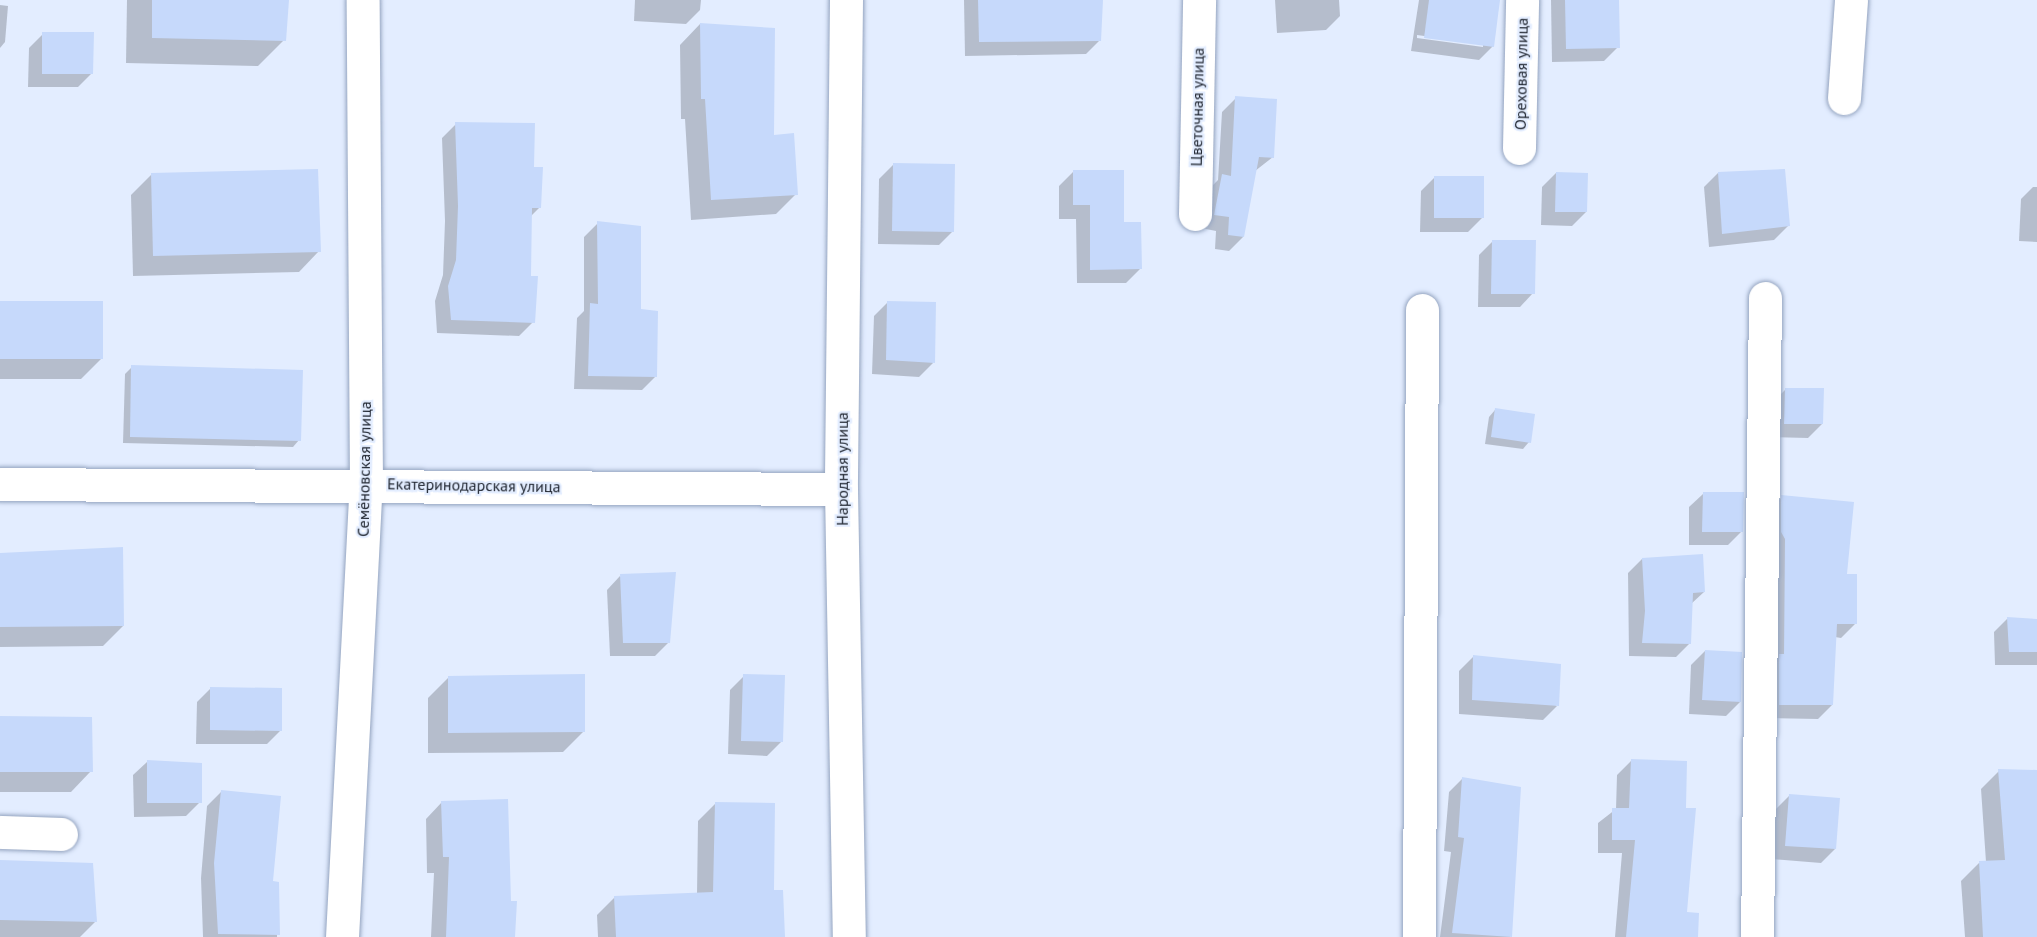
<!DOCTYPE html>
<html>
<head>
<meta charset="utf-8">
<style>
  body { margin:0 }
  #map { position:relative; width:2037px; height:937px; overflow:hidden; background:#e3edff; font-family:"PT Sans",sans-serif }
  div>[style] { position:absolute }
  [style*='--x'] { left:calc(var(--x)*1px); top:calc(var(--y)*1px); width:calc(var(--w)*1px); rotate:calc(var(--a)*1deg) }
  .shadow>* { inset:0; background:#0003 }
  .building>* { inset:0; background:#c6d9fb }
  .roads { filter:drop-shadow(0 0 2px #94a4c0) drop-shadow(0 0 2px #94a4c0) }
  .minor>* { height:33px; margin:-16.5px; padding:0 16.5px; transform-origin:16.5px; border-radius:16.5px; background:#fff }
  span { translate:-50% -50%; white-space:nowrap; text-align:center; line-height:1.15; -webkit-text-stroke:4.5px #e3edff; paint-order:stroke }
  .street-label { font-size:16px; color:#202631 }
</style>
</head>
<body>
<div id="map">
  <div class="shadow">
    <div style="clip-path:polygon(127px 0,286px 0,284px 40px,258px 66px,126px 63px)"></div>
    <div style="clip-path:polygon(635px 0,701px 0,700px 10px,686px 24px,634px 21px)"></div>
    <div style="clip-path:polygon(964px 0,1101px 0,1100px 40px,1086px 54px,965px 56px)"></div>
    <div style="clip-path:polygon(1275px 0,1339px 0,1340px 16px,1326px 30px,1277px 33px)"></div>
    <div style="clip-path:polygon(evenodd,1419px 0,1499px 0,1493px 46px,1479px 60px,1411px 51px,1419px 0,1417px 35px,1483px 44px,1483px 47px,1417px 38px,1417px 35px)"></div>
    <div style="clip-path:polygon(1551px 0,1617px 0,1618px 47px,1604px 61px,1552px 62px)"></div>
    <div style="clip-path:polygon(0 5px,8px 6px,5px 42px,0 48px)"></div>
    <div style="clip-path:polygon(700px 24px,773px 136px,796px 194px,776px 214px,691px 220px,685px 119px,681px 119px,680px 45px)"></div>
    <div style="clip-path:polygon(43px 34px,92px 73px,78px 87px,28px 87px,29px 48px)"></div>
    <div style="clip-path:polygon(1236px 98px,1273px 157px,1255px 171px,1243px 237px,1229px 251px,1215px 249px,1216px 231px,1201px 228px,1208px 190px,1218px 180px,1222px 112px)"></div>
    <div style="clip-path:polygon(456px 124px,533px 169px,540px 207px,531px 216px,529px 277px,533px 322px,519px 336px,437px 333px,435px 301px,443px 275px,445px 221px,442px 138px)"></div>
    <div style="clip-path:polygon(893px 165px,953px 231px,939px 245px,878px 244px,879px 179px)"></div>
    <div style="clip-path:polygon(1073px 172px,1123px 223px,1140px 269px,1126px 283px,1077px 283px,1076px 219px,1059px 219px,1059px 186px)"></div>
    <div style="clip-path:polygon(1556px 173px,1586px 212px,1572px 226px,1541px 225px,1542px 187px)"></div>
    <div style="clip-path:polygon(1718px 173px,1788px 226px,1774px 240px,1709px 247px,1704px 187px)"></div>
    <div style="clip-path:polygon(152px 174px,319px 251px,299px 272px,133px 276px,131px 195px)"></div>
    <div style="clip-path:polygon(1435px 177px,1482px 218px,1468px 232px,1420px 232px,1421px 191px)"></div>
    <div style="clip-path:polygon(2033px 187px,2037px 187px,2037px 242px,2019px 241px,2021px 199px)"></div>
    <div style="clip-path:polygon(598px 223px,639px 310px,656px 376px,642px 390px,574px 389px,577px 318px,584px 311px,584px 237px)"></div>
    <div style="clip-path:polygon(1493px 241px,1533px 293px,1520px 307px,1478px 307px,1479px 255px)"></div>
    <div style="clip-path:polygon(0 302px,101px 359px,81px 379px,0 379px)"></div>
    <div style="clip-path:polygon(888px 302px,933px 363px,919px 377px,872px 374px,874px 316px)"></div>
    <div style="clip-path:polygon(132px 367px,299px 440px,293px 447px,123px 443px,125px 374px)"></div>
    <div style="clip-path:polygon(1786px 389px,1822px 424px,1808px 438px,1771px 437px,1772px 403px)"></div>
    <div style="clip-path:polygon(1495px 410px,1529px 442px,1523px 449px,1485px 444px,1489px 417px)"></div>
    <div style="clip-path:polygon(1703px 494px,1742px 531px,1728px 545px,1689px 545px,1689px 507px)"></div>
    <div style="clip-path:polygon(1782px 497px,1845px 575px,1855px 624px,1841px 638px,1835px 637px,1832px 705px,1818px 719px,1765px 718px,1768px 510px)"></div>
    <div style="clip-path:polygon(0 555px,123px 626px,103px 646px,0 647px)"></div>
    <div style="clip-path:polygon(1642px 559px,1704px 592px,1691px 604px,1690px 643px,1676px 657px,1629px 656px,1628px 573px)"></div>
    <div style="clip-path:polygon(620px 576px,669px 642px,655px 656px,610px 656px,607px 590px)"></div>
    <div style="clip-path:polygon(2007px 619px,2037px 621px,2037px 665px,1995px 665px,1994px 632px)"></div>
    <div style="clip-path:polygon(1705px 651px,1740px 702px,1726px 716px,1689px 714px,1691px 665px)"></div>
    <div style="clip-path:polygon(1473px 657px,1557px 706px,1543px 720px,1459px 714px,1459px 671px)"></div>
    <div style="clip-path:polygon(744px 676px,781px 742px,767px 756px,728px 754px,730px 690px)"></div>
    <div style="clip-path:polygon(448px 678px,584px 731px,563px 752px,428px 753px,428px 698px)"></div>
    <div style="clip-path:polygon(211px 688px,281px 730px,267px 744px,196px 744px,197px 702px)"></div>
    <div style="clip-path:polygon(0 717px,91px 771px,71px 792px,0 792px)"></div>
    <div style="clip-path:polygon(1631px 761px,1686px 914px,1696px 937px,1615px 937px,1622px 853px,1598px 853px,1598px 823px,1616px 809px,1617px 775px)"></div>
    <div style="clip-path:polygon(147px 762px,200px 802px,186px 816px,134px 817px,133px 775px)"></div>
    <div style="clip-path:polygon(1999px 771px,2037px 771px,2037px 937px,1965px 937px,1961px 881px,1979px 863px,1986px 862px,1981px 789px)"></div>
    <div style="clip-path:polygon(1463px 778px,1519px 788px,1510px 937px,1440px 937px,1451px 852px,1444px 851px,1449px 792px)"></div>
    <div style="clip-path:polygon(221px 792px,272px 883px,277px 884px,277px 937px,203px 937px,201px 878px,207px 806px)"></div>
    <div style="clip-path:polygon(1790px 795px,1835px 849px,1821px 863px,1772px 859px,1776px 809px)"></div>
    <div style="clip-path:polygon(442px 802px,510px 902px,514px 937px,431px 937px,434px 873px,427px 873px,426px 819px)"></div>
    <div style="clip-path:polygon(716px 803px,773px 892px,784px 937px,598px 937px,597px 915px,615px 897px,697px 894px,698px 821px)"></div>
    <div style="clip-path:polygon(0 861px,95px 922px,80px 937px,0 937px)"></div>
  </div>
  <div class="building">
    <div style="clip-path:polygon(152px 0,289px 0,286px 41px,152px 38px)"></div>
    <div style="clip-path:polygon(978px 0,1103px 0,1101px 41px,979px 42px)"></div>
    <div style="clip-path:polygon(1429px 0,1500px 0,1494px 47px,1424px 38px)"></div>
    <div style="clip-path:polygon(1565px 0,1619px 0,1620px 48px,1566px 49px)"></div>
    <div style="clip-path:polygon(700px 23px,775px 28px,774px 135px,794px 133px,798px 195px,711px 200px,705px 99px,701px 99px)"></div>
    <div style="clip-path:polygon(42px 32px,94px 32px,93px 74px,42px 74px)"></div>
    <div style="clip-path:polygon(1235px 96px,1277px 99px,1274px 158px,1259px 157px,1244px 237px,1228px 235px,1229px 217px,1214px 215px,1222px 174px,1231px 176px)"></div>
    <div style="clip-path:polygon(455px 122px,535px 123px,534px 167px,543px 167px,541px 208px,532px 208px,531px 276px,538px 276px,535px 323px,451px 320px,448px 286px,456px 260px,458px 206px)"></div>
    <div style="clip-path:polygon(893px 163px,955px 164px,954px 232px,892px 231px)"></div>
    <div style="clip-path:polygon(318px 169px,321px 252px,153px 256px,151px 173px)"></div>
    <div style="clip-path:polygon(1785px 169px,1790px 226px,1722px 234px,1718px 172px)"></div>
    <div style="clip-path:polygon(1073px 170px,1124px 170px,1124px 222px,1141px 222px,1142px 269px,1090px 270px,1090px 205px,1073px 205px)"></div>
    <div style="clip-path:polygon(1556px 172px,1588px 173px,1587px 212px,1555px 212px)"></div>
    <div style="clip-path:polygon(1434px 176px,1484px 176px,1484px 218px,1434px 218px)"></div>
    <div style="clip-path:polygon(597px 221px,641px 226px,641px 309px,658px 311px,657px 377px,588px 376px,590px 303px,598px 304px)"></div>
    <div style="clip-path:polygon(1492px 240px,1536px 240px,1535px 294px,1491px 294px)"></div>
    <div style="clip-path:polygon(0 301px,103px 301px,103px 359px,0 359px)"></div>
    <div style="clip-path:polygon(887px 301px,936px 302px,935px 363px,886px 360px)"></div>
    <div style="clip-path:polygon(131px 365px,303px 370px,301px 441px,130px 437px)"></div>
    <div style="clip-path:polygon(1785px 388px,1824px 388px,1823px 424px,1784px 424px)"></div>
    <div style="clip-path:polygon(1495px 408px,1535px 414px,1531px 443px,1491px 437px)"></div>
    <div style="clip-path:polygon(1703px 492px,1744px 492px,1743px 532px,1702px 532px)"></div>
    <div style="clip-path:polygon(1781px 495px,1854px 502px,1847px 574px,1857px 574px,1857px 624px,1837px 624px,1833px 705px,1779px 705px,1779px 654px,1784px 654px,1785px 539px,1781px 532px)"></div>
    <div style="clip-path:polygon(123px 547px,124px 626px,0 627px,0 553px)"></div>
    <div style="clip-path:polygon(1703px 554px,1705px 592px,1693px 593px,1691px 644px,1642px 643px,1645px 611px,1642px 558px)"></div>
    <div style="clip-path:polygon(676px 572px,670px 643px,623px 643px,620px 574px)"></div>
    <div style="clip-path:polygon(2007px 617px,2037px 619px,2037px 652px,2009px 652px)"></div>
    <div style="clip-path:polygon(1705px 650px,1742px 652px,1741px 702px,1702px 700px)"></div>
    <div style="clip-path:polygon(1473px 655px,1561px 664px,1559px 706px,1472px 700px)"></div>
    <div style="clip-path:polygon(585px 674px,585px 732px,448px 733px,448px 676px)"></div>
    <div style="clip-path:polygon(743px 674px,785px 675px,783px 742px,741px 741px)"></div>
    <div style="clip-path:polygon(210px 687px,282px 688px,282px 731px,210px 730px)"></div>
    <div style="clip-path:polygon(0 716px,92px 717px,93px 772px,0 772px)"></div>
    <div style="clip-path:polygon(1631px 759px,1687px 761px,1686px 808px,1696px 808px,1687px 912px,1699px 913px,1698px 937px,1626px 937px,1635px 840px,1612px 840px,1612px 808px,1629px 808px)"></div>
    <div style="clip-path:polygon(147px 760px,202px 763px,202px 803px,147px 803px)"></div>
    <div style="clip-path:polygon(1998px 769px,2037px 770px,2037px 937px,1983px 937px,1979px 861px,2005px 860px)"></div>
    <div style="clip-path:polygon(1462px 777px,1521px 787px,1512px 937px,1452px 933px,1464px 838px,1458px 837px)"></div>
    <div style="clip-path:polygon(221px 790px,281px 796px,273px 881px,279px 882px,280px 935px,218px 934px,214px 863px)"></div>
    <div style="clip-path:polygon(1789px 794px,1840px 798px,1836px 849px,1785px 846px)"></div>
    <div style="clip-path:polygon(508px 799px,511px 901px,517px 901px,515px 937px,446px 937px,449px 857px,443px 857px,441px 801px)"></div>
    <div style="clip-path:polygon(715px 802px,775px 803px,774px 890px,783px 890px,785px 937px,616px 937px,614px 896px,713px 892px)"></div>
    <div style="clip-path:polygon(0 860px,93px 863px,97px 922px,0 920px)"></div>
  </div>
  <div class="roads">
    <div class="minor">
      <div style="--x:846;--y:0;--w:489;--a:90.6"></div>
      <div style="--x:841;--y:489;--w:448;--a:89"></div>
      <div style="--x:1844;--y:98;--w:98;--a:-85.9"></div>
      <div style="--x:1519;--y:148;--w:148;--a:-88.8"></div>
      <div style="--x:1195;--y:214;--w:214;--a:-88.9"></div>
      <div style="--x:0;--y:484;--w:841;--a:0.34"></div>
      <div style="--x:0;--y:832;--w:61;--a:1.9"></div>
      <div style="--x:342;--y:937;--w:454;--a:-87"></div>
      <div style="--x:366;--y:484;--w:484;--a:-90.4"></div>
      <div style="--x:1419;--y:937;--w:627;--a:-89.73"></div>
      <div style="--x:1757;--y:937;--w:639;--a:-89.28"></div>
    </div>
  </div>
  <div class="street-label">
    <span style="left:1521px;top:74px;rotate:-89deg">Ореховая улица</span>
    <span style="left:1197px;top:107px;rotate:-89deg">Цветочная улица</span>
    <span style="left:364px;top:469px;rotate:-89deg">Семёновская улица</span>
    <span style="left:842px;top:469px;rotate:-90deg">Народная улица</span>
    <span style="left:474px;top:485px;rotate:1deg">Екатеринодарская улица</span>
  </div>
</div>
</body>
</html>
